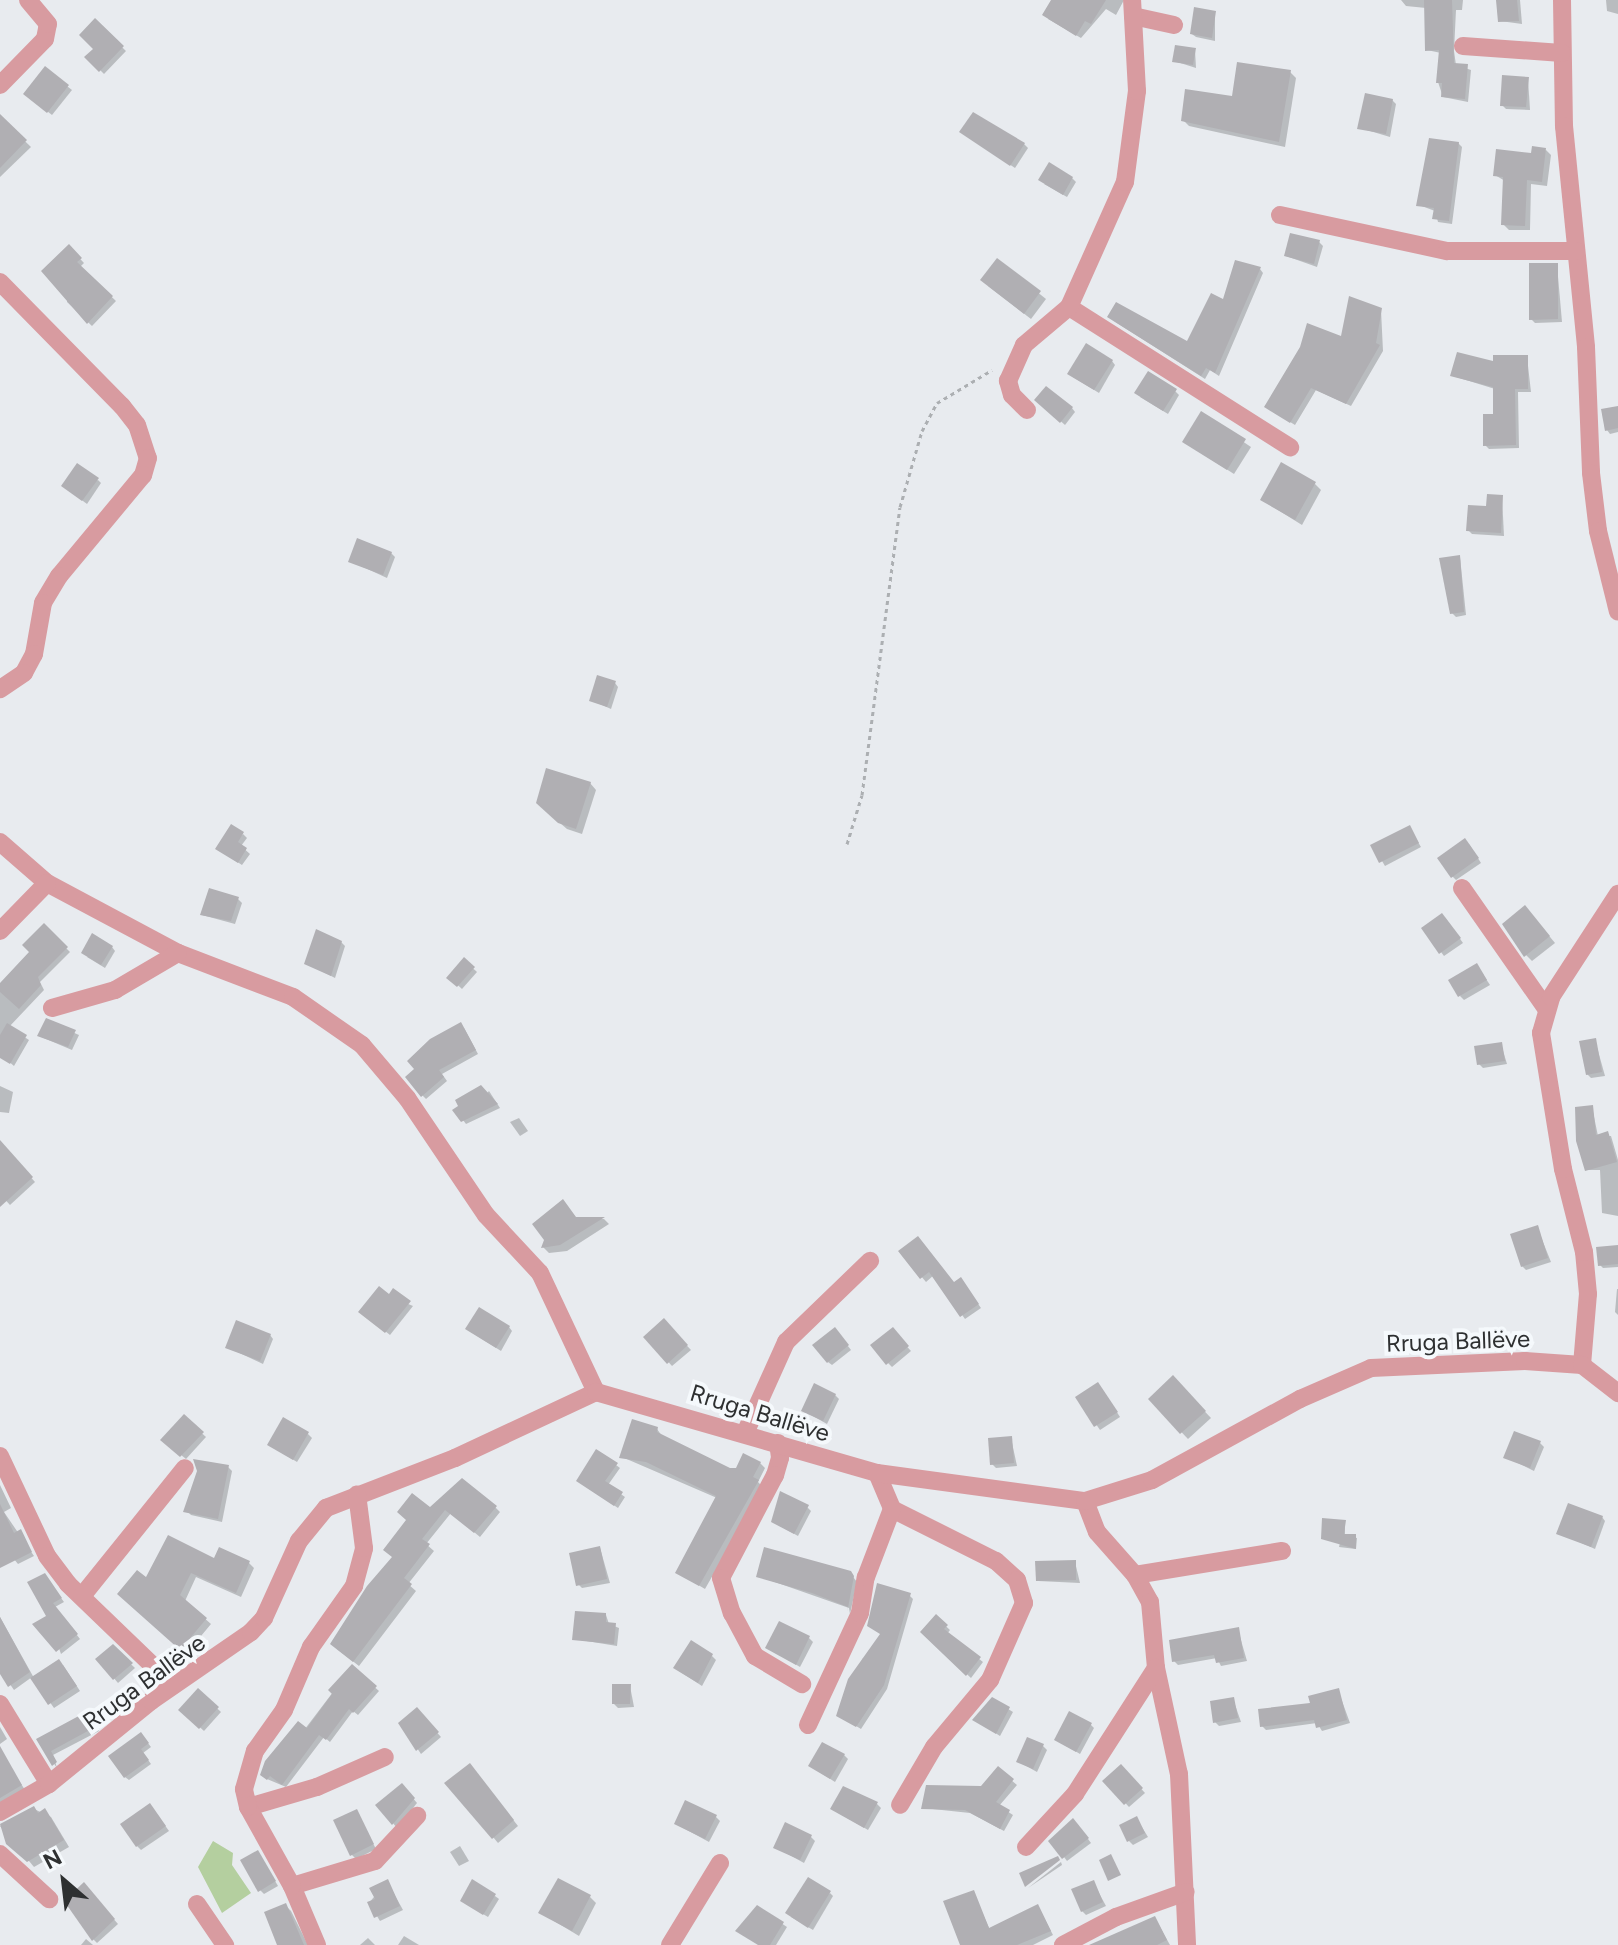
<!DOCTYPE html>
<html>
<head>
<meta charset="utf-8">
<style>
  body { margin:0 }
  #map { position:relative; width:1618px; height:1945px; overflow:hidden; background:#e8ebef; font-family:Figtree,sans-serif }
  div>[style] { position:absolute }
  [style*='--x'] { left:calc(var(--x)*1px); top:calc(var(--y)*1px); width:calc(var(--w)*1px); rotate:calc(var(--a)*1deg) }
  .green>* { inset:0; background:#b4cf9f }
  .shadow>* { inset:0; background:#0003 }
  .building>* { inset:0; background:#b0afb3 }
  .path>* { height:3px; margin-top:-1.5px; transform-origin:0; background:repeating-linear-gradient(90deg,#acafb2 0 4px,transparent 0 8px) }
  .minor>* { height:18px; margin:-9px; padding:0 9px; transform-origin:9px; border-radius:9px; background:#d89ba0 }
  span { translate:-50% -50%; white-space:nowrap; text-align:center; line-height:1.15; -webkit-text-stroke:8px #f5f9fc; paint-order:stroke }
  .street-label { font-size:24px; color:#2e3031 }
  .north { position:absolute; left:24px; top:1841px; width:80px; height:80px; -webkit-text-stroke:6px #f5f9fc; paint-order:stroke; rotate:332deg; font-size:22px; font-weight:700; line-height:32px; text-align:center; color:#2e3031 }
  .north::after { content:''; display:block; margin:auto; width:28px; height:36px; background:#2e3031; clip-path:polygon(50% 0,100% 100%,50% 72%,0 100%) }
</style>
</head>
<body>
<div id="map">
  <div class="green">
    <div style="clip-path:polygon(213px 1841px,233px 1853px,232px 1865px,251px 1893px,222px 1913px,198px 1867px)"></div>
  </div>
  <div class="shadow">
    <div style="clip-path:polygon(1058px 0,1124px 0,1116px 15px,1106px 9px,1081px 38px,1048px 19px)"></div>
    <div style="clip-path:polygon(1463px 0,1462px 10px,1456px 10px,1454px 51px,1456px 65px,1471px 70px,1468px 102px,1443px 97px,1438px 82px,1441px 53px,1427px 50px,1426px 8px,1406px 6px,1401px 0)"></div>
    <div style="clip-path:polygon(1498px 0,1520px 0,1522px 24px,1500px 21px)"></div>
    <div style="clip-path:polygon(1606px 0,1618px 0,1618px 14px,1607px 11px)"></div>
    <div style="clip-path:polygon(1215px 12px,1215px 41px,1196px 37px,1192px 34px)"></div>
    <div style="clip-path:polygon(95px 21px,126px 51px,104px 74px,87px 57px,96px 49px)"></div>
    <div style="clip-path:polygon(1195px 50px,1196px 68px,1174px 61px)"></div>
    <div style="clip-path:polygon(45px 69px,72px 90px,52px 115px,29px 97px)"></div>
    <div style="clip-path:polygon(1290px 72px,1296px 78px,1285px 147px,1189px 126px,1183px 120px)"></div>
    <div style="clip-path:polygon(1528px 79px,1530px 110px,1506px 109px,1502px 105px)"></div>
    <div style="clip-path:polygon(1392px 100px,1396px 104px,1390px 137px,1360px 128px)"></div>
    <div style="clip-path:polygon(0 117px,31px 147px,0 177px)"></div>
    <div style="clip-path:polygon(965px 135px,1024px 144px,1028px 148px,1015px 168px)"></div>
    <div style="clip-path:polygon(1458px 143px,1462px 147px,1452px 224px,1438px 222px,1435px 211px,1419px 205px)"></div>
    <div style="clip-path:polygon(1546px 150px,1551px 155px,1547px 186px,1531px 184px,1530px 230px,1509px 230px,1503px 224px,1505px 181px,1495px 175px)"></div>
    <div style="clip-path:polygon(1072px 178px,1076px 182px,1067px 197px,1044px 184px)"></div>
    <div style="clip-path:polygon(1319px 242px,1323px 246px,1317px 267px,1286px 256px)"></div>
    <div style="clip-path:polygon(69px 247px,84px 263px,80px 267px,116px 301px,92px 326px,67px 302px)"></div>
    <div style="clip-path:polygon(997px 260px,1046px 299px,1031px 319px,988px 286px)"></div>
    <div style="clip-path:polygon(1557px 265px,1562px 322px,1535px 323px,1531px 319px)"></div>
    <div style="clip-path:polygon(1260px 269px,1263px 273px,1219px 376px,1210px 370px,1205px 379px,1114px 321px,1188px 344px)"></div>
    <div style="clip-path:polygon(1381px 310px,1383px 351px,1351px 406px,1316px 390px,1295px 425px,1266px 407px)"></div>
    <div style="clip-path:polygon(1527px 357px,1531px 392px,1518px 392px,1519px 448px,1489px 449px,1485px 445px,1495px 416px,1495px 389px,1453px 376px)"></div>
    <div style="clip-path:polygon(1112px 361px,1115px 365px,1099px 393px,1073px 377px)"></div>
    <div style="clip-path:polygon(1175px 391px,1179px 395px,1168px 414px,1140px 397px)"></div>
    <div style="clip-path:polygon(1037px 400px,1072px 408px,1075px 412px,1065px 425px)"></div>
    <div style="clip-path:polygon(1618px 408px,1618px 432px,1610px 434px,1607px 430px)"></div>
    <div style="clip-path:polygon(1202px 414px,1251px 447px,1234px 474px,1184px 442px)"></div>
    <div style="clip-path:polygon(98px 480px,101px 483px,87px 504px,67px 489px)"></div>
    <div style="clip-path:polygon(1315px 484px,1321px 490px,1302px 525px,1262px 500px)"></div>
    <div style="clip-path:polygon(1502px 496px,1504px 536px,1472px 534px,1468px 530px)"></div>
    <div style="clip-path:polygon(391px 553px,395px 557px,387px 578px,350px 561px)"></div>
    <div style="clip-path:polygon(1460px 557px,1466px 615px,1456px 617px,1452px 613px)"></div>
    <div style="clip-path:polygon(615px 683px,618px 687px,611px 709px,591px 700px)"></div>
    <div style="clip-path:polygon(590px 783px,596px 790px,582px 834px,567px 829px,545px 810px)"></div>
    <div style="clip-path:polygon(1409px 827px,1421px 847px,1385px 866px,1373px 846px)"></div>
    <div style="clip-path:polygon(243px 834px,247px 838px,241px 846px,250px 854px,242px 865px,222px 852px)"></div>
    <div style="clip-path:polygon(1469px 844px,1481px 863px,1456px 880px,1452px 876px)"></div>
    <div style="clip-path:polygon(238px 899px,242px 903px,235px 924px,202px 915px)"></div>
    <div style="clip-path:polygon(1531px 914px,1555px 943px,1532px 961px,1526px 955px)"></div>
    <div style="clip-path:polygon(1446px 919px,1463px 943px,1444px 956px,1441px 952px)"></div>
    <div style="clip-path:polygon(44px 926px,70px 952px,40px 982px,44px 990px,9px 1027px,29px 1040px,14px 1066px,0 1054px,0 986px,32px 952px)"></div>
    <div style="clip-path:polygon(341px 942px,345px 946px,335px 978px,306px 963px)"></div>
    <div style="clip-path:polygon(112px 947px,115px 951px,105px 968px,87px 957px)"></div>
    <div style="clip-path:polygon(464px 960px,477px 972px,462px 989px,449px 977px)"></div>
    <div style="clip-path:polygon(1477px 965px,1490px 985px,1464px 1000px,1460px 996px)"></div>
    <div style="clip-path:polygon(47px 1021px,79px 1035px,72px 1050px,39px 1036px)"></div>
    <div style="clip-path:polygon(464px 1028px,478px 1054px,442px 1074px,447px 1081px,426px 1099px,422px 1095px)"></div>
    <div style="clip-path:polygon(1595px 1040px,1605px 1076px,1591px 1078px,1587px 1074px)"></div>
    <div style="clip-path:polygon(1501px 1044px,1507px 1064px,1483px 1068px,1479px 1064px)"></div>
    <div style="clip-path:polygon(0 1086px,13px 1092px,9px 1113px,0 1112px)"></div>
    <div style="clip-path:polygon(489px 1091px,500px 1108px,466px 1124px,463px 1120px)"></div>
    <div style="clip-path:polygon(1592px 1107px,1598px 1136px,1611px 1136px,1618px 1160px,1618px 1216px,1602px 1213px,1600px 1170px,1587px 1170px)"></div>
    <div style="clip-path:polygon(519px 1118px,528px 1131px,520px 1136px,510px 1122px)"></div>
    <div style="clip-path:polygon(0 1142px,35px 1182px,10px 1205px,0 1194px)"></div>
    <div style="clip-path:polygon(563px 1202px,577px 1219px,604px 1219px,609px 1224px,567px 1251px,549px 1253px,543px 1247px)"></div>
    <div style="clip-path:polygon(1537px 1227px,1551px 1262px,1526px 1270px,1522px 1266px)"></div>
    <div style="clip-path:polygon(1618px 1247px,1618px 1267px,1603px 1268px,1600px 1265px)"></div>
    <div style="clip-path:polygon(901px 1252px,955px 1284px,964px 1284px,981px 1308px,965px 1319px,934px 1275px,926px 1282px)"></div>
    <div style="clip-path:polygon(1617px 1289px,1618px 1289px,1618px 1315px,1615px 1312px)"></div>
    <div style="clip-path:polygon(389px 1296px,413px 1306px,390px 1335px,365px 1315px)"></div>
    <div style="clip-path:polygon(664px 1321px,691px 1350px,672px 1366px,646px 1337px)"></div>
    <div style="clip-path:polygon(509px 1327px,512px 1331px,501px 1351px,471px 1332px)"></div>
    <div style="clip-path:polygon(892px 1330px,911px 1351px,892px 1367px,888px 1363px)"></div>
    <div style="clip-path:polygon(838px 1333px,851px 1350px,832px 1365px,828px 1362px)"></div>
    <div style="clip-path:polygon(270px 1335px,273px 1339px,263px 1364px,227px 1347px)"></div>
    <div style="clip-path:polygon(1173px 1378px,1211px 1418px,1188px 1439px,1150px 1399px)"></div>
    <div style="clip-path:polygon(1102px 1389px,1120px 1417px,1100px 1430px,1078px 1398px)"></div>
    <div style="clip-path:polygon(835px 1395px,839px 1399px,827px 1424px,804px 1411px)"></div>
    <div style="clip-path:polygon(184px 1417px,206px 1437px,186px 1459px,163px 1440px)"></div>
    <div style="clip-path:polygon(657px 1429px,662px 1436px,730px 1470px,760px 1463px,765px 1468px,758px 1482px,763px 1487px,705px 1589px,678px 1573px,717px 1498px,622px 1457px)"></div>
    <div style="clip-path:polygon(308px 1434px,312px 1438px,297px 1462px,269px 1445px)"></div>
    <div style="clip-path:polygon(1011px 1438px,1017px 1466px,996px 1468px,992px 1464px)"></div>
    <div style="clip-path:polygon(1540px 1443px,1544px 1447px,1534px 1471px,1506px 1457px)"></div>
    <div style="clip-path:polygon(616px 1465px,620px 1468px,608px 1485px,625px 1497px,618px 1508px,582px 1484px)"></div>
    <div style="clip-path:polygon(228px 1467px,232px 1471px,222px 1522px,191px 1515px,187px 1511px)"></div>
    <div style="clip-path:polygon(0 1485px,11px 1508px,4px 1512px,34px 1556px,18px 1564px,0 1542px)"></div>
    <div style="clip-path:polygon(495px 1507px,500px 1512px,480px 1537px,451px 1513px,426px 1544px,434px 1551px,408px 1584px,416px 1591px,359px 1666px,337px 1649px,430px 1510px)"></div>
    <div style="clip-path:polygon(807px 1507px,811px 1511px,798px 1536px,773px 1522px)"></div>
    <div style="clip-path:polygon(1602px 1517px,1605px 1521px,1595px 1549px,1559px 1533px)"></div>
    <div style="clip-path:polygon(1345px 1522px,1345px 1536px,1357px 1538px,1356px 1549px,1339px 1547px)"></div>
    <div style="clip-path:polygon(600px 1548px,610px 1583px,582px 1588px,578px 1584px)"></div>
    <div style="clip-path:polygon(215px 1561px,249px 1563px,254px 1568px,241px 1597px,196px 1577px,185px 1601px,211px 1624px,186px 1654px,120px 1593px)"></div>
    <div style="clip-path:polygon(1075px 1562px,1080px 1583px,1038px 1581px)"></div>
    <div style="clip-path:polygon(850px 1573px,857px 1582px,850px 1614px,849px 1608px,758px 1576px)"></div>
    <div style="clip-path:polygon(48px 1580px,64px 1602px,55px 1607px,80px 1639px,61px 1654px,48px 1617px)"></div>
    <div style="clip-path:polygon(909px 1595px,913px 1599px,887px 1689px,861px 1729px,838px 1715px,863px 1658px,867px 1660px)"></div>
    <div style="clip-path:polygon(606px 1615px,609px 1624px,619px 1628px,617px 1646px,574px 1639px)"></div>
    <div style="clip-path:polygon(0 1617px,34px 1678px,63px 1665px,80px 1691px,54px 1708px,32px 1677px,14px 1690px,0 1670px)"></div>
    <div style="clip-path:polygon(936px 1617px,950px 1630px,947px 1634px,983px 1662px,971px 1678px,922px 1632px)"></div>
    <div style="clip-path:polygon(1238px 1630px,1247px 1661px,1221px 1666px,1217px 1658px,1178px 1665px,1174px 1661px)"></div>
    <div style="clip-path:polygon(809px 1638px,813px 1642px,800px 1667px,768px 1648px)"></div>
    <div style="clip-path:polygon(113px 1647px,135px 1668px,118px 1683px,98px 1659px)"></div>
    <div style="clip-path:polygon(712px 1656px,716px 1660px,702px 1686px,679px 1671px)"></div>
    <div style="clip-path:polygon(352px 1667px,379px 1691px,358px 1715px,353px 1711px,330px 1742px,324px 1737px,286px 1787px,267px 1779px)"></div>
    <div style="clip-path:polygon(630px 1686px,634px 1707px,618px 1708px,614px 1704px)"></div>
    <div style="clip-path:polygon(1338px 1690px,1350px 1723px,1322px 1731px,1317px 1723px,1266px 1730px,1262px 1726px)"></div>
    <div style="clip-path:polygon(199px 1691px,221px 1712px,204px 1731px,181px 1710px)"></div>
    <div style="clip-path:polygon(992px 1699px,1013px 1712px,1000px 1736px,975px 1720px)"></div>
    <div style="clip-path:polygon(1233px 1699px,1241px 1722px,1219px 1726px,1215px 1722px)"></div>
    <div style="clip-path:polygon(417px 1710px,441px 1737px,421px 1754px,401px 1724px)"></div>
    <div style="clip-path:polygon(91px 1717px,99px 1731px,53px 1755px,57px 1768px,38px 1740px)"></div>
    <div style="clip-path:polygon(1090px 1724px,1094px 1728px,1080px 1754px,1056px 1740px)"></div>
    <div style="clip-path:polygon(0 1727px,7px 1739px,0 1744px)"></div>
    <div style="clip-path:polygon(144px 1738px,151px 1747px,143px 1753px,151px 1764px,129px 1780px,125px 1777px)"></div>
    <div style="clip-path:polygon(1043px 1746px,1047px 1750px,1037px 1772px,1019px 1762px)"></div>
    <div style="clip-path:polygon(0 1751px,25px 1790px,0 1808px)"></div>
    <div style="clip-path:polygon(844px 1755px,848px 1759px,835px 1782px,810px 1766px)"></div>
    <div style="clip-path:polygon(1121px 1766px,1145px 1793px,1129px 1807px,1105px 1781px)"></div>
    <div style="clip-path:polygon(998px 1769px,1017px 1785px,999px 1806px,1013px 1815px,1004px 1831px,970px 1813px,923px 1808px,982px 1788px)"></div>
    <div style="clip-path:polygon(475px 1771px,518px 1826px,498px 1843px,493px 1837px)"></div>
    <div style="clip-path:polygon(402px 1785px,417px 1803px,397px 1828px,378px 1805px)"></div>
    <div style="clip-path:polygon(877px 1804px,881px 1808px,868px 1830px,832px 1809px)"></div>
    <div style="clip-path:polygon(34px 1809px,51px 1817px,69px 1847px,34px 1867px,0 1826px)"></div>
    <div style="clip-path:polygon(154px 1810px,169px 1831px,141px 1850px,137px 1846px)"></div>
    <div style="clip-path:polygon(356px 1811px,376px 1849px,356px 1859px,352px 1855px)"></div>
    <div style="clip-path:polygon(716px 1817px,720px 1821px,709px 1842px,676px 1824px)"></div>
    <div style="clip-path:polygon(1137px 1819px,1148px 1837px,1133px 1845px,1129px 1841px)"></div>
    <div style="clip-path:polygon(1077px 1824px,1091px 1843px,1067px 1861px,1064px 1857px)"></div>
    <div style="clip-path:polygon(811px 1837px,815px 1841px,804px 1863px,775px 1847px)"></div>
    <div style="clip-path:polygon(460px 1846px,469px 1861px,459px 1866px,450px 1852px)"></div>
    <div style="clip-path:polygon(258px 1852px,278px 1886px,264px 1894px,260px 1890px)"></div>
    <div style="clip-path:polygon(1061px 1862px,1062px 1865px,1028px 1888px)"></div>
    <div style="clip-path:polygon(387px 1881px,403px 1910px,380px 1921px,369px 1903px)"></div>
    <div style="clip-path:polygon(1093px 1882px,1106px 1906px,1086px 1915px,1082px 1911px)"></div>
    <div style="clip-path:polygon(84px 1885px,118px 1924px,97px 1943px,93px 1939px)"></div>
    <div style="clip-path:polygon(973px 1892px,990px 1930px,1038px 1906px,1053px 1935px,1033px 1945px,962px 1945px)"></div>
    <div style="clip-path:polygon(830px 1893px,833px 1896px,813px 1930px,791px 1917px)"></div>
    <div style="clip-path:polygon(495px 1896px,499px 1899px,488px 1917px,466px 1904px)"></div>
    <div style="clip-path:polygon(590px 1897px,596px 1903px,579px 1936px,541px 1913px)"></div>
    <div style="clip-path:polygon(286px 1906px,291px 1911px,308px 1945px,280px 1945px)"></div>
    <div style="clip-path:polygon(758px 1908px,787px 1927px,776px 1945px,759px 1945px)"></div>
    <div style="clip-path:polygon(1155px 1918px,1170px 1945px,1099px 1945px)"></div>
    <div style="clip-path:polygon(404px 1936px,419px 1945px,398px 1945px)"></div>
    <div style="clip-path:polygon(368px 1938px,375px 1945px,360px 1945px)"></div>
    <div style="clip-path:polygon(86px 1939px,93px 1945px,81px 1945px)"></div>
  </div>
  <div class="building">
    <div style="clip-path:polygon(1051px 0,1106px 0,1091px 24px,1085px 21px,1076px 36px,1042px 15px)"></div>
    <div style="clip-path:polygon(1424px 0,1452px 0,1454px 63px,1468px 64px,1465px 99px,1441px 97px,1442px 83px,1436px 83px,1439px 50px,1425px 51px)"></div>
    <div style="clip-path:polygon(1496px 0,1517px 0,1519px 21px,1498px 22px)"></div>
    <div style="clip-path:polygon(1194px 7px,1216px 11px,1212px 38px,1190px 34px)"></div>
    <div style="clip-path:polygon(95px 18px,124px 46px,99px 72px,84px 57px,93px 49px,79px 35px)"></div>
    <div style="clip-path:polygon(1175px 45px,1196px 48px,1193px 65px,1172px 62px)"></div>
    <div style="clip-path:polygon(1237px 62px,1291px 70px,1279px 142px,1181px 121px,1185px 89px,1232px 96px)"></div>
    <div style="clip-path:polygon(45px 66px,69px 85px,47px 113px,23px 94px)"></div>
    <div style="clip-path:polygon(1502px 75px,1529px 77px,1526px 107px,1500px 106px)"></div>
    <div style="clip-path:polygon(1365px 93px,1393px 99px,1386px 134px,1357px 129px)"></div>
    <div style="clip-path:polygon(973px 112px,1025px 143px,1010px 166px,959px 132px)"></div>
    <div style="clip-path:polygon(0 114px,27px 140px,0 168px)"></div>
    <div style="clip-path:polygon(1429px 138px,1459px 142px,1449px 221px,1432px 219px,1434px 208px,1416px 206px)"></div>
    <div style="clip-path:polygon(1532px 146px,1546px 148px,1542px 182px,1527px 180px,1525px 226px,1501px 225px,1503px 177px,1493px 176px,1496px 149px,1531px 153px)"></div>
    <div style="clip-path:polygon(1049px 162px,1073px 177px,1063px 195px,1038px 180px)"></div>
    <div style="clip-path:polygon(1290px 233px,1320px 240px,1314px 264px,1284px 256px)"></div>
    <div style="clip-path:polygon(69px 244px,82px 258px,77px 262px,113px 296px,87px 324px,41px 271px)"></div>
    <div style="clip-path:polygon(997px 258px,1041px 291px,1024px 314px,980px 280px)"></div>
    <div style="clip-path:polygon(1235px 260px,1261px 267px,1215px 373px,1206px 368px,1201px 376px,1107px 317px,1116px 302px,1187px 341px,1211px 293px,1223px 299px)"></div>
    <div style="clip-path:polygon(1529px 263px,1558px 263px,1558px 319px,1529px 320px)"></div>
    <div style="clip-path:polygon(1349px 296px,1382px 308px,1376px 343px,1380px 345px,1346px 404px,1311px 388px,1290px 423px,1264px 407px,1300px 347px,1307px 323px,1341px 336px)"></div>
    <div style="clip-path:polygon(1086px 343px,1113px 360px,1094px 390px,1067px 374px)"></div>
    <div style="clip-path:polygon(1457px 352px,1493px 361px,1493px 355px,1528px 355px,1528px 389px,1515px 389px,1516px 445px,1483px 446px,1483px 414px,1493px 414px,1493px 387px,1450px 376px)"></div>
    <div style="clip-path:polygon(1148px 371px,1177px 389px,1163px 411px,1134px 393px)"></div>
    <div style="clip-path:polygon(1046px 386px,1073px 407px,1060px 423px,1034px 400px)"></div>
    <div style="clip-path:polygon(1618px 406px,1618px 428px,1605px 431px,1601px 409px)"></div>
    <div style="clip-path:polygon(1201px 411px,1246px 439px,1227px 470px,1182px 442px)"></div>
    <div style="clip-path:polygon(1281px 462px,1316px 482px,1295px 520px,1260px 500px)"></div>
    <div style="clip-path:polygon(77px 463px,99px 478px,82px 501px,61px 486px)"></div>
    <div style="clip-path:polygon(1487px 494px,1503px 495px,1501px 533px,1466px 531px,1468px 505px,1486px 506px)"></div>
    <div style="clip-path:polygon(357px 538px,392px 552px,383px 575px,348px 562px)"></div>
    <div style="clip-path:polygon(1460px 555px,1464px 612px,1450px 614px,1439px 558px)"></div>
    <div style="clip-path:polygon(597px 675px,616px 681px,607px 707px,589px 701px)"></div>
    <div style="clip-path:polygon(546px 768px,591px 782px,576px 829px,558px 823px,536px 803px)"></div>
    <div style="clip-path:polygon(231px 824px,244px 832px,238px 842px,247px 848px,238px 863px,215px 849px)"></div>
    <div style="clip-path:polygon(1410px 825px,1419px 843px,1379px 863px,1370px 845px)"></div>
    <div style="clip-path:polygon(1465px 838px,1479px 858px,1451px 878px,1437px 858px)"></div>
    <div style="clip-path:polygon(209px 888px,239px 897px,231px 921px,200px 915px)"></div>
    <div style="clip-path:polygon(1525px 905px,1550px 936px,1524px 957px,1502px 924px)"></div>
    <div style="clip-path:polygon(1442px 913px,1461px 938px,1439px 954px,1421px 928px)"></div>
    <div style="clip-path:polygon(44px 923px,68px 947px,38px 977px,41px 985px,19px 1009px,0 992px,0 983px,29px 952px,22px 945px)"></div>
    <div style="clip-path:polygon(316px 929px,342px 941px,331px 976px,304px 964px)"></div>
    <div style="clip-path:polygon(92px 933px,113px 946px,101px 965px,81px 953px)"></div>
    <div style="clip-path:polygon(464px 957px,475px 967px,457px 987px,446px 978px)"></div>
    <div style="clip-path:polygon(1477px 963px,1487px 980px,1458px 997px,1448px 980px)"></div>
    <div style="clip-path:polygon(46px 1018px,76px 1030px,68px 1047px,37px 1036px)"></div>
    <div style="clip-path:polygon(461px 1022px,476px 1050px,439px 1070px,444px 1077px,421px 1097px,405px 1077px,414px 1069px,407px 1061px,430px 1039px)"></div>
    <div style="clip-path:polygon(7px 1023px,27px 1035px,10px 1064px,0 1058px,0 1035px)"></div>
    <div style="clip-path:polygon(1596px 1038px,1602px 1072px,1586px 1075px,1579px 1041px)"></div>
    <div style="clip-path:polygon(1502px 1042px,1505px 1061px,1477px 1065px,1474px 1046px)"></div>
    <div style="clip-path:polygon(481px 1085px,498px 1104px,461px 1122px,452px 1110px,458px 1106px,455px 1100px)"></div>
    <div style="clip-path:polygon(1593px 1105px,1596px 1135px,1608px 1131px,1617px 1162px,1585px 1171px,1576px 1141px,1575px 1107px)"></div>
    <div style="clip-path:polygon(0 1140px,33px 1177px,0 1207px)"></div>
    <div style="clip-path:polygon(563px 1199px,576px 1217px,605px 1217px,560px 1245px,541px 1248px,544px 1240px,532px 1224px)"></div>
    <div style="clip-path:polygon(1538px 1225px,1548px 1258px,1521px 1267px,1510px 1234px)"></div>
    <div style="clip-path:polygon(918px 1236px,954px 1282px,961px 1277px,979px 1304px,960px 1317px,929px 1272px,920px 1279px,898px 1251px)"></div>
    <div style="clip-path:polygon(1618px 1245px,1618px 1264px,1598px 1266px,1596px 1247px)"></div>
    <div style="clip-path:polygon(379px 1286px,389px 1294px,393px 1288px,411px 1301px,385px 1333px,358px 1312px)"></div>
    <div style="clip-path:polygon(479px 1307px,510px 1326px,496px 1348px,465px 1329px)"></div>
    <div style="clip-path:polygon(664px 1318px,688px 1345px,667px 1364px,643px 1337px)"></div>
    <div style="clip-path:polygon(236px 1320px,271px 1334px,260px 1361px,225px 1348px)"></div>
    <div style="clip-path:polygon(835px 1327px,849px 1345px,827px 1363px,812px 1345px)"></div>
    <div style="clip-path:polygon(893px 1327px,909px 1346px,886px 1365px,870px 1345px)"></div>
    <div style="clip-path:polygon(1173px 1375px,1206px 1411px,1180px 1434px,1148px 1399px)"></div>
    <div style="clip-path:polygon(1098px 1382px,1118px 1412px,1094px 1427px,1075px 1397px)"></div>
    <div style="clip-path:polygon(814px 1383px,836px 1394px,823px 1421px,801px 1411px)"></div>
    <div style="clip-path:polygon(184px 1414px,204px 1432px,180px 1457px,160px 1440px)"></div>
    <div style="clip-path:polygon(283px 1417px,309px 1432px,293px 1460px,267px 1445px)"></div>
    <div style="clip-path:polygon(632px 1419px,658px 1427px,657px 1432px,730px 1468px,736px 1468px,743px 1453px,761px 1462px,753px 1477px,759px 1480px,699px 1586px,675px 1573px,716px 1496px,646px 1462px,619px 1458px)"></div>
    <div style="clip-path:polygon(1514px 1431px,1541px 1441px,1530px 1468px,1503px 1458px)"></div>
    <div style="clip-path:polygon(1012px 1436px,1014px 1463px,990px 1465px,988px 1438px)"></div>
    <div style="clip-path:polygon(596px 1449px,618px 1463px,605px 1481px,623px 1492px,614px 1506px,576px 1481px)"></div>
    <div style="clip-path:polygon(193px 1459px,229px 1465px,218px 1519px,183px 1512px,197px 1471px)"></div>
    <div style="clip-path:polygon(462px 1478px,497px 1506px,474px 1533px,445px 1510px,422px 1539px,430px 1544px,404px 1578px,412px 1584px,353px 1662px,330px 1644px,367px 1586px,392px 1557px,383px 1550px,406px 1520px,397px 1512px,412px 1493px,430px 1507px)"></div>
    <div style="clip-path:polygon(780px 1491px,809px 1505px,794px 1534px,771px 1522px)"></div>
    <div style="clip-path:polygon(1568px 1503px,1603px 1516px,1591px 1547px,1556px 1534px)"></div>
    <div style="clip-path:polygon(0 1504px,14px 1533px,21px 1529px,32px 1552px,0 1568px)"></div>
    <div style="clip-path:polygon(1322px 1518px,1346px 1520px,1344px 1534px,1356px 1534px,1356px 1549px,1321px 1539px)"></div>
    <div style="clip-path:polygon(168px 1535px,214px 1558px,219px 1547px,250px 1561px,236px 1593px,191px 1573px,180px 1595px,207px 1618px,180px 1650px,117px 1594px,137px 1570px,146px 1577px)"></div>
    <div style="clip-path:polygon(600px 1546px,607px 1579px,576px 1586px,569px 1553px)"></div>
    <div style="clip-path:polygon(764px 1547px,851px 1571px,854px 1576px,847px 1613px,848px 1607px,812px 1593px,756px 1577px)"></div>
    <div style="clip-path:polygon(1076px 1560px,1076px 1580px,1036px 1581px,1035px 1561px)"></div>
    <div style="clip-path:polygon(45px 1573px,62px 1598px,53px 1603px,78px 1634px,56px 1652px,32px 1624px,46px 1616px,27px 1582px)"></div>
    <div style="clip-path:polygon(877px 1583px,911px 1593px,884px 1685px,856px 1727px,836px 1716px,848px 1679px,880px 1634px,867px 1626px)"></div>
    <div style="clip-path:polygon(575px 1611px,606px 1613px,606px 1622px,616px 1623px,614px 1644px,572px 1640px)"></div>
    <div style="clip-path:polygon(936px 1614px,948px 1625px,944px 1629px,981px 1657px,966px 1676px,920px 1632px)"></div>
    <div style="clip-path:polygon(0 1617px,30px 1672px,8px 1687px,0 1674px)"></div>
    <div style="clip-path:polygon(779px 1621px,810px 1636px,796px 1665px,765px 1648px)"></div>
    <div style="clip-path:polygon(1239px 1627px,1244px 1658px,1216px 1663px,1214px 1655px,1172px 1662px,1169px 1640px)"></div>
    <div style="clip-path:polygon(691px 1640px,713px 1654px,698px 1683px,673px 1668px)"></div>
    <div style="clip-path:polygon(113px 1644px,133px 1663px,113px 1680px,95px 1659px)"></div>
    <div style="clip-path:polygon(59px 1659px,77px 1686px,48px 1705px,30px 1678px)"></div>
    <div style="clip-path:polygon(352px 1664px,377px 1686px,353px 1713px,349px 1709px,326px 1740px,319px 1735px,282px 1785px,270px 1776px,267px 1780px,260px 1775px,265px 1761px,298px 1721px,307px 1728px,332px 1694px,328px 1690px)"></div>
    <div style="clip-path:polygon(612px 1684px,631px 1684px,630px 1704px,612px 1704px)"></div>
    <div style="clip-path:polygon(198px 1688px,219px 1707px,199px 1729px,178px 1710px)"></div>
    <div style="clip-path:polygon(1339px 1688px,1347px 1720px,1316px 1728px,1314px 1720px,1260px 1727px,1258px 1709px,1310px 1703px,1308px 1696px)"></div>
    <div style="clip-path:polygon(992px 1697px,1010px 1707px,996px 1734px,972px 1720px)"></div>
    <div style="clip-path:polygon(1234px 1697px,1238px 1718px,1213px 1723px,1210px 1701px)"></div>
    <div style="clip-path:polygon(417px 1707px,439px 1732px,416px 1751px,398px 1723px)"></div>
    <div style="clip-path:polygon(88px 1711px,97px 1726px,51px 1751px,57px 1762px,52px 1766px,36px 1739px)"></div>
    <div style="clip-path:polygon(1069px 1711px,1092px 1723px,1076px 1752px,1054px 1740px)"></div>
    <div style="clip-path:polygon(141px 1732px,149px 1743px,141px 1749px,149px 1760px,124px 1778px,108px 1756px)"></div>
    <div style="clip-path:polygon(1027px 1737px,1044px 1744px,1033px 1769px,1016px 1762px)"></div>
    <div style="clip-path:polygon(822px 1742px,845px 1754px,830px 1779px,808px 1766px)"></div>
    <div style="clip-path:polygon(0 1746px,22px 1785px,0 1798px)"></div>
    <div style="clip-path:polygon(470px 1763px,514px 1820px,492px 1839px,444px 1783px)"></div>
    <div style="clip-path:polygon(1121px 1764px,1143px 1788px,1124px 1805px,1102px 1781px)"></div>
    <div style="clip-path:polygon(998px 1766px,1014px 1779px,996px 1802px,1010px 1810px,1000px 1829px,965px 1810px,921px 1809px,926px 1785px,981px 1786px)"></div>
    <div style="clip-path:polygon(402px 1783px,415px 1798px,392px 1825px,375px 1805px)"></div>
    <div style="clip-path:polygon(843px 1786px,878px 1802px,864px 1828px,830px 1809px)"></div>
    <div style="clip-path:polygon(685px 1800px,717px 1815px,705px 1839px,674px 1824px)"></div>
    <div style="clip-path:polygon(150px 1803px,166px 1826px,136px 1847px,120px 1824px)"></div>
    <div style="clip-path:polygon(34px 1806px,38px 1813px,45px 1808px,64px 1840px,27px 1862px,6px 1844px,0 1824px)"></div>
    <div style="clip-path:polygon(357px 1809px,374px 1844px,350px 1856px,333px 1820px)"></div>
    <div style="clip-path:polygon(1137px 1816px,1145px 1833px,1127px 1842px,1119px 1825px)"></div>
    <div style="clip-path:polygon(1073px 1818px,1089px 1838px,1062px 1859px,1048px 1841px)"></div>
    <div style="clip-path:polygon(785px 1822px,812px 1835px,800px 1860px,773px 1848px)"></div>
    <div style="clip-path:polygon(258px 1850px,276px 1881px,258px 1892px,240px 1860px)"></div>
    <div style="clip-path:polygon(1111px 1854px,1121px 1875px,1108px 1881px,1099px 1860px)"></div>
    <div style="clip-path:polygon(1058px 1856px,1060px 1860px,1025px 1887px,1019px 1873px)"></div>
    <div style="clip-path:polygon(808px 1877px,831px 1891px,808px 1928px,785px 1913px)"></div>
    <div style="clip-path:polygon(558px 1878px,591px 1895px,572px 1931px,538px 1913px)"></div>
    <div style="clip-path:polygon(388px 1879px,400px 1906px,374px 1918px,367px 1902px,375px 1899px,369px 1888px)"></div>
    <div style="clip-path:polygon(472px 1879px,496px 1894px,483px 1915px,460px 1901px)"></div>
    <div style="clip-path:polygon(1094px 1880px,1103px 1902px,1081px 1912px,1071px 1889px)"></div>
    <div style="clip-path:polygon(84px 1882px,115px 1919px,92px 1941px,64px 1901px)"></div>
    <div style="clip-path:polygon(974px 1890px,989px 1928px,1038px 1904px,1051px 1931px,1017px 1945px,960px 1945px,943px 1901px)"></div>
    <div style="clip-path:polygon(286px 1903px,304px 1945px,277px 1945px,264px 1912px)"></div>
    <div style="clip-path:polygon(757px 1905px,784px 1922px,770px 1945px,758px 1945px,735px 1931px)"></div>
    <div style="clip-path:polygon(1155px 1916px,1167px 1940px,1157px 1945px,1089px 1945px)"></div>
  </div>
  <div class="path">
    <div style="--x:847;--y:844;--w:51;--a:-73"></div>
    <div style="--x:862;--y:795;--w:290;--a:-82.5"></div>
    <div style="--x:900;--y:507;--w:79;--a:-73.9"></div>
    <div style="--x:922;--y:431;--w:32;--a:-62"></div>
    <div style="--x:937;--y:403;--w:64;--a:-31"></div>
  </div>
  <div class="minor">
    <div style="--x:1562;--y:0;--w:126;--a:89.1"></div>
    <div style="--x:1564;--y:126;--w:222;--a:84.3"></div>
    <div style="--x:1586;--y:347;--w:126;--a:87.7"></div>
    <div style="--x:1591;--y:473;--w:58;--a:83.1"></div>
    <div style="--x:1598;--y:531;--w:83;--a:76.1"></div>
    <div style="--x:1133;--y:16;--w:42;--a:12.4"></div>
    <div style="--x:1463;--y:46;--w:99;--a:4"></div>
    <div style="--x:0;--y:85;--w:64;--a:-45.6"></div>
    <div style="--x:45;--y:39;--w:15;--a:-79"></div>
    <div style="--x:48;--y:24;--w:31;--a:-130"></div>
    <div style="--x:1280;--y:215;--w:171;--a:12.2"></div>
    <div style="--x:1447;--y:251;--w:129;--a:0"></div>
    <div style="--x:0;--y:282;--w:174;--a:45.5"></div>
    <div style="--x:122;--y:406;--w:24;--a:52"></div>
    <div style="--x:137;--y:425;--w:35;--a:72"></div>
    <div style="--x:148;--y:458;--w:18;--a:106"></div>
    <div style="--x:143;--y:475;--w:131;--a:129.7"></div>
    <div style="--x:59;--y:576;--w:31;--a:121"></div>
    <div style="--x:43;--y:603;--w:52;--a:100"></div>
    <div style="--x:34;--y:654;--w:21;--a:118"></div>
    <div style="--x:24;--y:673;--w:29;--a:146"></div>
    <div style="--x:1069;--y:307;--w:262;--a:32.4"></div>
    <div style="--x:1027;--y:410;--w:21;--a:-135"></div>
    <div style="--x:1012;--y:395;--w:15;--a:-106"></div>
    <div style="--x:1008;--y:381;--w:39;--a:-66"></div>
    <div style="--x:1024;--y:345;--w:59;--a:-40.2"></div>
    <div style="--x:1069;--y:307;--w:137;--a:-65.9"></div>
    <div style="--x:1125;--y:182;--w:92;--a:-82.5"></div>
    <div style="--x:1137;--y:91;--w:91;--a:-93.1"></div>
    <div style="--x:0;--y:842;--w:62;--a:41.1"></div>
    <div style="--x:47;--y:883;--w:149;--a:28.1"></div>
    <div style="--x:178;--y:953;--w:123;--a:20.9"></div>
    <div style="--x:293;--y:997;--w:84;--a:34.8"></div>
    <div style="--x:362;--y:1045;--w:70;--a:49.7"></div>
    <div style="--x:407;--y:1098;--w:141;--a:56"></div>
    <div style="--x:486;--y:1215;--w:79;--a:47"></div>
    <div style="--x:540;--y:1273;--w:132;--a:64.8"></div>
    <div style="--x:1462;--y:888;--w:145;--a:55.1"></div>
    <div style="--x:0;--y:931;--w:67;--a:-45.6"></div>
    <div style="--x:52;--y:1008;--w:66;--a:-15.9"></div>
    <div style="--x:115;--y:990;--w:73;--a:-30.4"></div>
    <div style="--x:1582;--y:1365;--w:71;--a:-85.2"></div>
    <div style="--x:1588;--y:1294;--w:42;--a:-95.4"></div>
    <div style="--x:1584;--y:1252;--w:86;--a:-104.2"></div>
    <div style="--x:1563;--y:1169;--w:138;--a:-99.2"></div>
    <div style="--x:1541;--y:1033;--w:37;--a:-74"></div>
    <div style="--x:1551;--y:997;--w:123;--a:-57"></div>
    <div style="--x:746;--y:1431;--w:98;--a:-65.8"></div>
    <div style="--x:786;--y:1342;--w:117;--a:-44"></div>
    <div style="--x:778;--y:1443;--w:15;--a:82"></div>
    <div style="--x:780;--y:1458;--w:18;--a:106"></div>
    <div style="--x:775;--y:1475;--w:116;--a:117.7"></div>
    <div style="--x:721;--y:1578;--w:37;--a:73"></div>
    <div style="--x:732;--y:1613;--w:49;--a:61.9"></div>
    <div style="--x:755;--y:1656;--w:55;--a:30.8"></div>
    <div style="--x:0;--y:1456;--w:110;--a:64.8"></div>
    <div style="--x:47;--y:1556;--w:35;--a:53"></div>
    <div style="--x:68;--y:1584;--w:146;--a:43.9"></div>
    <div style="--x:877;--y:1473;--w:39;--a:67"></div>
    <div style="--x:892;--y:1509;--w:116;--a:26.6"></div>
    <div style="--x:996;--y:1561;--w:28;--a:42"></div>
    <div style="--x:1017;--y:1580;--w:24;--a:73"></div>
    <div style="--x:1024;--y:1603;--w:84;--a:113.8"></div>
    <div style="--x:990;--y:1680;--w:87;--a:129.9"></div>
    <div style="--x:934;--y:1747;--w:67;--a:120.4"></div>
    <div style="--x:1085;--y:1501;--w:33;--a:69"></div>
    <div style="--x:1097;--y:1532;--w:57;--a:48.5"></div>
    <div style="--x:1135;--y:1575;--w:31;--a:61"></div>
    <div style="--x:1150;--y:1602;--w:66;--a:84.8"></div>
    <div style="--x:1156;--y:1668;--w:108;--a:77.8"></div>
    <div style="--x:1179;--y:1774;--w:171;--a:87.3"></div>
    <div style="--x:1135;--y:1575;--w:149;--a:-9.3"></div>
    <div style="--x:82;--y:1596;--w:164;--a:-51.2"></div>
    <div style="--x:0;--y:1704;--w:94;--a:58.5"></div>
    <div style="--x:808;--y:1725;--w:123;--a:-65.1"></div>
    <div style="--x:860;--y:1613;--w:36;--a:-81"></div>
    <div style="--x:866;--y:1577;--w:73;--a:-69.1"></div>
    <div style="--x:248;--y:1807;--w:72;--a:-16.2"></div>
    <div style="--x:317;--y:1787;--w:74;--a:-23.8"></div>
    <div style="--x:0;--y:1812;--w:56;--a:-29.7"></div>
    <div style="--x:49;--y:1784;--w:132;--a:-39.1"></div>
    <div style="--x:151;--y:1701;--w:121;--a:-34.6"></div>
    <div style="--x:251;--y:1632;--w:19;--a:-47"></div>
    <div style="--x:264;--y:1618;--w:85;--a:-65.6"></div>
    <div style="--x:299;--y:1541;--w:43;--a:-50.7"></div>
    <div style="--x:326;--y:1508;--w:138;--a:-21.2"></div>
    <div style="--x:455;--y:1458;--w:156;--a:-25.1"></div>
    <div style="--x:596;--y:1392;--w:292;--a:16.1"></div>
    <div style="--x:877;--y:1473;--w:210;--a:7.7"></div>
    <div style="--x:1085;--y:1501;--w:70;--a:-17.4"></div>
    <div style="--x:1152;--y:1480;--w:169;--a:-28.7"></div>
    <div style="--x:1300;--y:1399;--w:77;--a:-23.6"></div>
    <div style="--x:1371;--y:1368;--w:154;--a:-2.6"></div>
    <div style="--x:1525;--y:1361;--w:57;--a:4"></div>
    <div style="--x:1582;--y:1365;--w:46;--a:37.9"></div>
    <div style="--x:1026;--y:1847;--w:72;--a:-47.2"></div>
    <div style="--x:1075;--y:1794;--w:150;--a:-57.3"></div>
    <div style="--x:0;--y:1854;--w:67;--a:42.6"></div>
    <div style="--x:292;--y:1886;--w:87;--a:-16.8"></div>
    <div style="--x:375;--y:1861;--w:62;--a:-47"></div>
    <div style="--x:197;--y:1904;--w:50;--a:55.7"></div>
    <div style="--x:317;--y:1945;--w:64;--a:-113"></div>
    <div style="--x:292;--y:1886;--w:90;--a:-119.1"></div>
    <div style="--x:248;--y:1807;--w:18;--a:-103"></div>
    <div style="--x:244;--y:1789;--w:40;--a:-74"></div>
    <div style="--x:255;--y:1751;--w:50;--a:-54.7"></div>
    <div style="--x:284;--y:1710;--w:69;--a:-66.8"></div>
    <div style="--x:311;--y:1647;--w:75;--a:-54.8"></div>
    <div style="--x:354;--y:1586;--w:39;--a:-75"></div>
    <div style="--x:364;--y:1548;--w:54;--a:-97.4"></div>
    <div style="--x:670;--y:1945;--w:96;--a:-58.6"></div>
    <div style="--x:1063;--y:1945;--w:60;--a:-27.8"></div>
    <div style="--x:1116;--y:1917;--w:74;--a:-19.7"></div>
  </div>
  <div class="street-label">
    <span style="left:1458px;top:1341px;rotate:-2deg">Rruga Ballëve</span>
    <span style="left:760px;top:1413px;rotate:17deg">Rruga Ballëve</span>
    <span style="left:144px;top:1682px;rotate:-36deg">Rruga Ballëve</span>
  </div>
  <div class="north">N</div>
</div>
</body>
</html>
